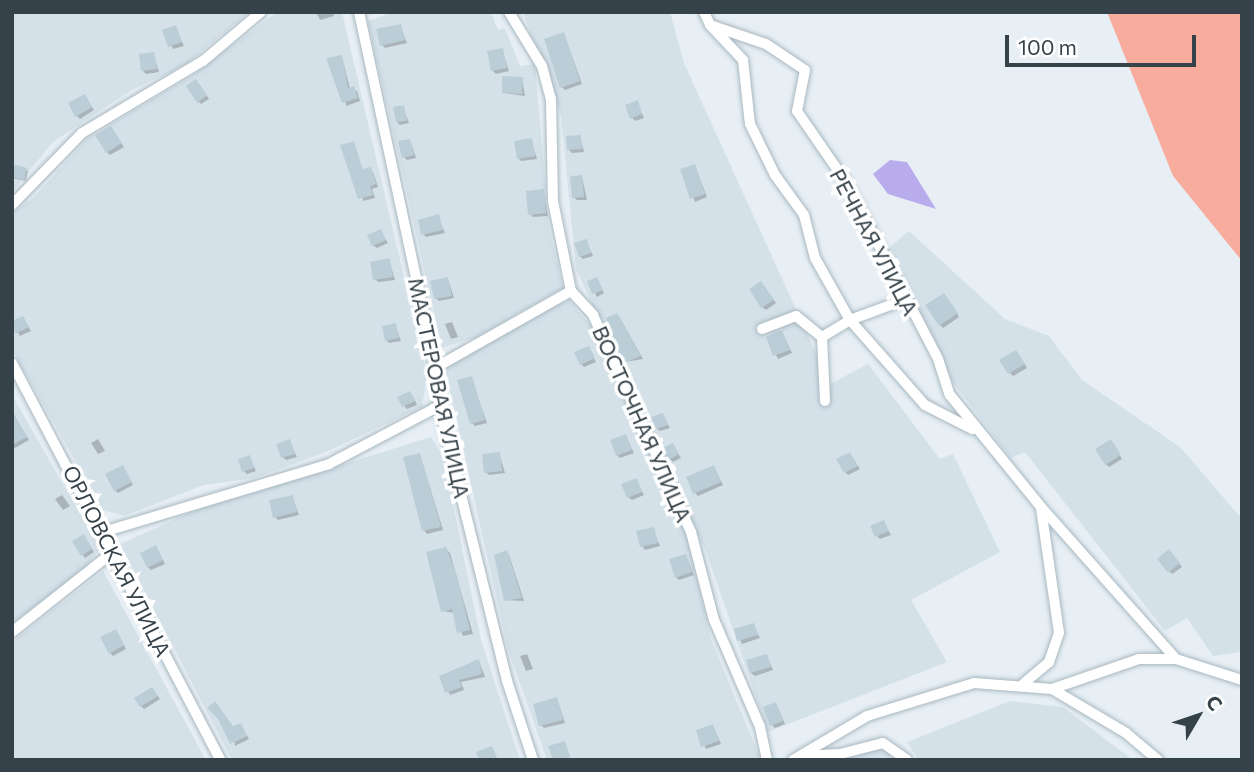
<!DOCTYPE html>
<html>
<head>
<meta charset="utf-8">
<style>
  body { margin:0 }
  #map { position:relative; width:1254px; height:772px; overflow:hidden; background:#e7eff5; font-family:Commissioner,sans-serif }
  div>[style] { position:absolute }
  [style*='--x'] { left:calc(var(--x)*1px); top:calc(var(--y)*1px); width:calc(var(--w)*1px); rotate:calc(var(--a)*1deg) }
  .residential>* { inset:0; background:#d5e1e9 }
  .green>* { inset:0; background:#b9aced }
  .water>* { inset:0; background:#f7ac9e }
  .shadow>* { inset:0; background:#0003 }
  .building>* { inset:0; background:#bbced8 }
  .roads { filter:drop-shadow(0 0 2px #a9b8c1) drop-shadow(0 0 2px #a9b8c1) }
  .minor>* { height:10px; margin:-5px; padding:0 5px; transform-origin:5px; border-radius:5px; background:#fff }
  span { translate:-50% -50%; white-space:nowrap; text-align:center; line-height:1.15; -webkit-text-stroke:7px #fff; paint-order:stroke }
  .street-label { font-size:21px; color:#354249 }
  .frame { position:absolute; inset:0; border:14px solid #354249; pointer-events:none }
  .north { position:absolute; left:1163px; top:681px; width:70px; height:70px; -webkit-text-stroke:5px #fff; paint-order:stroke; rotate:51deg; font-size:19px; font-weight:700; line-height:28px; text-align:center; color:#354249 }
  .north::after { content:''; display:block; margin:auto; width:24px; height:32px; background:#354249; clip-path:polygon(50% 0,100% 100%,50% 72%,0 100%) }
  .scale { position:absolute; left:1005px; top:35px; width:191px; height:32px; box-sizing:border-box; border:4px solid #354249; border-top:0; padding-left:9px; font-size:21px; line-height:24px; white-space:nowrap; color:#354249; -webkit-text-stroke:5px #fff; paint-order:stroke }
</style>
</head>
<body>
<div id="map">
  <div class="residential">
    <div style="clip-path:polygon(12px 12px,249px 12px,185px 65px,130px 91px,53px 142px,12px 192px)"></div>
    <div style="clip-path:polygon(277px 12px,342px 12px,427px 375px,422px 407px,326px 452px,255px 478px,204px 485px,124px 516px,103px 510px,12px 349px,12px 213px,34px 197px,88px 138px,192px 76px)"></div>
    <div style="clip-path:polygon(394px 12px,491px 12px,498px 30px,505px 28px,520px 66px,535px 64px,549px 228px,563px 288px,477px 337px,442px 348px,368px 21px)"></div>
    <div style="clip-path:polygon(523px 12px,670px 12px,684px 63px,830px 384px,868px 364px,940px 459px,953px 454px,1000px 552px,911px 600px,947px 662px,768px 732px,707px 554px,576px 269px,561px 115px)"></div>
    <div style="clip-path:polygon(909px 231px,1005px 319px,1049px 336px,1082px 380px,1180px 447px,1242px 519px,1242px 652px,1213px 656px,1187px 618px,1165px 631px,1025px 452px,1011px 458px,954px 384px,885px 251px)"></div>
    <div style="clip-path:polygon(569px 301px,593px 328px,687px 535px,711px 639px,761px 760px,547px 760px,508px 649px,445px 369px,555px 304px)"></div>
    <div style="clip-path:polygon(12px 395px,100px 549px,81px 573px,12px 623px)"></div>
    <div style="clip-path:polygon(431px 437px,443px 456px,481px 640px,520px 760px,232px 760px,120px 544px,196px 510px)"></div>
    <div style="clip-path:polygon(103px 571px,206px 760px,12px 760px,12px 642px)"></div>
    <div style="clip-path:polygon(1010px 701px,1063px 707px,1133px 760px,919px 760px,907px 742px)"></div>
    <div style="clip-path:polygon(872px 749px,887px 750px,892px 760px,842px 760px)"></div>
  </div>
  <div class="green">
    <div style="clip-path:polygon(890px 160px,907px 162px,936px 209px,888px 194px,873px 174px)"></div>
  </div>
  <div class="water">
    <div style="clip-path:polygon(1107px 12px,1242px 12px,1242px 261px,1173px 176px)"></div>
  </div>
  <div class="shadow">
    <div style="clip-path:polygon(316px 12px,333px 12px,334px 16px,320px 20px)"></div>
    <div style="clip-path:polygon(400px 26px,407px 43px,385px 48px,382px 45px)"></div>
    <div style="clip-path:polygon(175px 27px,184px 46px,173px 49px,164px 31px)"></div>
    <div style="clip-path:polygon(564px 34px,582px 84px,565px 90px,562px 87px)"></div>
    <div style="clip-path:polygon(502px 50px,509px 71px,496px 74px,493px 71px)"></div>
    <div style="clip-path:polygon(153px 54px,159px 72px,146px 74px,143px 71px)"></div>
    <div style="clip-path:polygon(342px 57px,350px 89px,357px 91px,360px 101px,346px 106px)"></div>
    <div style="clip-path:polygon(522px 78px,525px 96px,504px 93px)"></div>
    <div style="clip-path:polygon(199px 84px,209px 99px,201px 104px,198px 101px)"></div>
    <div style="clip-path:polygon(85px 96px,94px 110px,80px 119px,77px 116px)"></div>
    <div style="clip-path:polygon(637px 102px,644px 118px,635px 121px,632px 118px)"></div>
    <div style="clip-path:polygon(403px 107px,409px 123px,400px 125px,397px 122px)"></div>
    <div style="clip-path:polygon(111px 128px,124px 147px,110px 155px,107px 152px)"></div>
    <div style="clip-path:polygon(580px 137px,584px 152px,572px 153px,569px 150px)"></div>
    <div style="clip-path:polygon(410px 140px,416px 158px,407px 160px,404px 157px)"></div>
    <div style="clip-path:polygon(531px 140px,537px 159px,521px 161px,518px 158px)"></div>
    <div style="clip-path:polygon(354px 143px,363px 171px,373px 172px,378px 187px,372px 189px,375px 198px,363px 201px)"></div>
    <div style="clip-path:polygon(12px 166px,28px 171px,26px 181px,12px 178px)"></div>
    <div style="clip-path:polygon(695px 166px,707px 197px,695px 202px,682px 170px)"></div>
    <div style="clip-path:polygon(582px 177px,587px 200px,577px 200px,573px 197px)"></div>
    <div style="clip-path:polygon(543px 191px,548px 216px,533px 217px,530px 214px)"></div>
    <div style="clip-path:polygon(438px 216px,445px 233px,426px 237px,423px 234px)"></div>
    <div style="clip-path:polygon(380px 231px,388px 243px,377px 248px,373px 245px)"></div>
    <div style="clip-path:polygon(586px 241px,593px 256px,583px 259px,580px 256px)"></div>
    <div style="clip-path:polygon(389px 260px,395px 280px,378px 282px,375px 279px)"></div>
    <div style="clip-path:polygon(448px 279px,454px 298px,439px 301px,436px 298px)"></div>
    <div style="clip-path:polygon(597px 279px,604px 293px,597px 297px,589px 282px)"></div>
    <div style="clip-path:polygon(764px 286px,776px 303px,766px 310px,762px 307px)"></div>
    <div style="clip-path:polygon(947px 298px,959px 317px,943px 328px,940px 325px)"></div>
    <div style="clip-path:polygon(617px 315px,620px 318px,643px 359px,625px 362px)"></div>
    <div style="clip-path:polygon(23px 318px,31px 331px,20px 336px,12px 323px)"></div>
    <div style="clip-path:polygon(452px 322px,458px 337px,451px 339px,445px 324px)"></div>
    <div style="clip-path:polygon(395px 325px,401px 341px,389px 343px,386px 340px)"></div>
    <div style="clip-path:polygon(782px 332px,792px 353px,778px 359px,768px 338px)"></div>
    <div style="clip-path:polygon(588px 348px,596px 362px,584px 367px,581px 364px)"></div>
    <div style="clip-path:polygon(1019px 355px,1027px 368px,1013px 376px,1010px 373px)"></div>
    <div style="clip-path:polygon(471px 378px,487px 423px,475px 426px,472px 423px)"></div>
    <div style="clip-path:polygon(413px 396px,417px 405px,407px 409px,404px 406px)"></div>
    <div style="clip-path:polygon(663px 415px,670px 428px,660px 431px,656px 428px)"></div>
    <div style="clip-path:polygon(15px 418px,29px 440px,13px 449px,12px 419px)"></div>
    <div style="clip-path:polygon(626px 436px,634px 453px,620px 458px,617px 455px)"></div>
    <div style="clip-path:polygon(98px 439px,105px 451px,98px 454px,91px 443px)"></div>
    <div style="clip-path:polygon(289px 442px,297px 457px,286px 460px,283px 457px)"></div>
    <div style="clip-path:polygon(1113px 444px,1122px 459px,1109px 467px,1106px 464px)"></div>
    <div style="clip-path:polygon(673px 445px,681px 458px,673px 462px,670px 459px)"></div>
    <div style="clip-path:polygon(499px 453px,505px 473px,489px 475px,486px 472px)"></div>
    <div style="clip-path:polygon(850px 454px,860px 469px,848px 475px,845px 472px)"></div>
    <div style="clip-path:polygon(420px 455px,443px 530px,427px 534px,424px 530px)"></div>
    <div style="clip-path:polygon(249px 457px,256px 471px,247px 474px,244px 471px)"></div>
    <div style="clip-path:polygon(123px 467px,133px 485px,118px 493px,115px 490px)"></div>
    <div style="clip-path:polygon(714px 467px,723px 485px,698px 496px,695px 493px)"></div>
    <div style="clip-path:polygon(636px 480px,644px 495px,632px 500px,628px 497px)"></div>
    <div style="clip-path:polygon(62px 495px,70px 506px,63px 510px,55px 499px)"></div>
    <div style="clip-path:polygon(292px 497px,299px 515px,278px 520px,275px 517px)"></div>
    <div style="clip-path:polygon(883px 522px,891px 535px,880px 539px,877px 536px)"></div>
    <div style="clip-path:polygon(653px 529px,660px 546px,645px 550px,642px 546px)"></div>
    <div style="clip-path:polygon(84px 536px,94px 552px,85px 558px,82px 554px)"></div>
    <div style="clip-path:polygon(156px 547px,165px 564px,151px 570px,148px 567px)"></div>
    <div style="clip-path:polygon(446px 549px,450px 553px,473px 634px,463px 636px,454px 613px,443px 611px)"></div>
    <div style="clip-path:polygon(506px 552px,509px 555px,524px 601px,505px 600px)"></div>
    <div style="clip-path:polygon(1172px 554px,1182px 567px,1172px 574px,1169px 571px)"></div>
    <div style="clip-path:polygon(686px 556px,694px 575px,679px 580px,676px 577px)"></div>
    <div style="clip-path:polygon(753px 625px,760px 638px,742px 644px,736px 630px)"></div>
    <div style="clip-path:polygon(118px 634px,126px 649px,113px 656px,110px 653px)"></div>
    <div style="clip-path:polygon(527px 654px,533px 669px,526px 671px,520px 656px)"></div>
    <div style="clip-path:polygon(767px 656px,773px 670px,755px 676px,751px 673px)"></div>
    <div style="clip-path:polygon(479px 661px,485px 677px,461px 682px,464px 690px,450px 695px,441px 677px)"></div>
    <div style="clip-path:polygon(155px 692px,160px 699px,144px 709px,141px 706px)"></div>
    <div style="clip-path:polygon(557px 699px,565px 723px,544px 728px,541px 725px)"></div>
    <div style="clip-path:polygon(776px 704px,785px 724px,775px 728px,772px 725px)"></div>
    <div style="clip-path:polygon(240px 725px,249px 739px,235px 746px,233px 728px)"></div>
    <div style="clip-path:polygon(713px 726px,721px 744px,706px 749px,698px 731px)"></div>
  </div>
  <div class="building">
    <div style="clip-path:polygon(401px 24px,405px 40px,380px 46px,376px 29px)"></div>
    <div style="clip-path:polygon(176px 25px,182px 42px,168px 47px,162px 30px)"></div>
    <div style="clip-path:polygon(564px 32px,580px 81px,560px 88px,544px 39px)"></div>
    <div style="clip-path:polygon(503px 48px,507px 68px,491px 71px,487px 51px)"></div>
    <div style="clip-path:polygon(154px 52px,157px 69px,141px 71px,139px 54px)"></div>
    <div style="clip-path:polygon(342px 55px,348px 88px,354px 86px,358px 98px,342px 103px,326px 58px)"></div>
    <div style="clip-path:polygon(502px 76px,523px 77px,522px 94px,502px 93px)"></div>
    <div style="clip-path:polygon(196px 79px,207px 95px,197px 103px,186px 86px)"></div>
    <div style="clip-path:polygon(85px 94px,92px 107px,75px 117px,68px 103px)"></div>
    <div style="clip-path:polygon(638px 100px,642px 114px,630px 119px,625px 105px)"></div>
    <div style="clip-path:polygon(404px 105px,407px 121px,396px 122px,393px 107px)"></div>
    <div style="clip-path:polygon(111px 126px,122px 143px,106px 153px,95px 135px)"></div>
    <div style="clip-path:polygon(581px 135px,582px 149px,567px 150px,566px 136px)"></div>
    <div style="clip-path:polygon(532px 138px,535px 156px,517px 159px,514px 141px)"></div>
    <div style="clip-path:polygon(410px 139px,414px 155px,402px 158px,398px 141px)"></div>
    <div style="clip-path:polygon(354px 141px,362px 169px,371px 167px,376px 184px,370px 186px,373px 195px,358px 199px,340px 145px)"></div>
    <div style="clip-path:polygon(12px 164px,27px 168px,24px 180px,12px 177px)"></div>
    <div style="clip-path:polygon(695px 164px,705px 194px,690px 199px,680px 169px)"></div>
    <div style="clip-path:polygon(582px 175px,584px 197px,572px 198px,570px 176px)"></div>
    <div style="clip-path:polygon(544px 189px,546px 213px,528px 215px,526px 191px)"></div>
    <div style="clip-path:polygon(439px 214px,443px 230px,421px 235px,418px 220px)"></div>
    <div style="clip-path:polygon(381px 229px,386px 240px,372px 246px,367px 235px)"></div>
    <div style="clip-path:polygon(587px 239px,591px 253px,579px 257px,574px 243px)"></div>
    <div style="clip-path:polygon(390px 258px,393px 277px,373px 280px,370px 262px)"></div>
    <div style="clip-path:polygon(448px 277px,452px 296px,434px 299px,430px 281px)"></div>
    <div style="clip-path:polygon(597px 277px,603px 290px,592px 294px,587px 281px)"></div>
    <div style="clip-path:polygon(761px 281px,774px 300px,761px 308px,749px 289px)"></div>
    <div style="clip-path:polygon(944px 293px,958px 313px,939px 326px,925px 305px)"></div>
    <div style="clip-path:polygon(617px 313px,641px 356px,624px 363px,606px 318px)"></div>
    <div style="clip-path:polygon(23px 316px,29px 327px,15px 334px,12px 321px)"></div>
    <div style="clip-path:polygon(396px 323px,399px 338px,385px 341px,382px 326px)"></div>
    <div style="clip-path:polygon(782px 330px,790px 350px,773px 356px,766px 337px)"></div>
    <div style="clip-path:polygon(589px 346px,595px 358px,580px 365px,574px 352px)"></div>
    <div style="clip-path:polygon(1016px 350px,1025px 364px,1008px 374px,999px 360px)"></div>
    <div style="clip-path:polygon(472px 376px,485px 420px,470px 424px,457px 380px)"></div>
    <div style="clip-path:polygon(410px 391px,415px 401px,402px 407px,397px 397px)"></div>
    <div style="clip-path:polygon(12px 410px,27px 437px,12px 445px)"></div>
    <div style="clip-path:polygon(663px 413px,668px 425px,655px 429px,651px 417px)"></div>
    <div style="clip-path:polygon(626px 434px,632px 450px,616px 456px,610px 440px)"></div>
    <div style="clip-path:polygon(290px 439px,295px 454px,281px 458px,276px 444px)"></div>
    <div style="clip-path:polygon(1111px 439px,1121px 455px,1105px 465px,1095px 449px)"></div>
    <div style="clip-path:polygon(673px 443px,679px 454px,668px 460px,662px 448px)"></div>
    <div style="clip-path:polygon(500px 452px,502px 471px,484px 473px,482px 454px)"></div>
    <div style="clip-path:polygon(850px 452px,858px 466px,844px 473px,836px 459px)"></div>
    <div style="clip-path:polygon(420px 453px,441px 527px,422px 531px,403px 457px)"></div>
    <div style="clip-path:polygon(250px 455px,254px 468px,242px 472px,238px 459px)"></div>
    <div style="clip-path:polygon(123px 465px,132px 482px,114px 491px,105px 474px)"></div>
    <div style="clip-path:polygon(714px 465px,721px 482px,693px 494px,686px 477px)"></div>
    <div style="clip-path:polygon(637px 478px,642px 492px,627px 498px,621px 484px)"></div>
    <div style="clip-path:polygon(293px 495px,297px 512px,273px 518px,269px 500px)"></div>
    <div style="clip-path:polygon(884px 520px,889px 531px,875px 537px,870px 526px)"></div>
    <div style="clip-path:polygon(654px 527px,658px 543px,640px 547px,636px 531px)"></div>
    <div style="clip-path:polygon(84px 534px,92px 549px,81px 556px,72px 541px)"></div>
    <div style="clip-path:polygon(156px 545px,163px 560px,147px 568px,140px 553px)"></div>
    <div style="clip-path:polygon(446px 547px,457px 576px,470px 630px,457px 633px,452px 609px,441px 612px,426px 552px)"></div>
    <div style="clip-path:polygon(1169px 549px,1180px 563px,1168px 573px,1157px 559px)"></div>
    <div style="clip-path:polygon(507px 550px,522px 598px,504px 601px,494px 555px)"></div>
    <div style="clip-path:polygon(686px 554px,692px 572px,675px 578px,669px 559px)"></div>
    <div style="clip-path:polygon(754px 623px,758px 635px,737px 641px,734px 629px)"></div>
    <div style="clip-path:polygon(116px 629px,124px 645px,109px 654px,100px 637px)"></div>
    <div style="clip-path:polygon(767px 654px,771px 667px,750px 673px,746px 660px)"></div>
    <div style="clip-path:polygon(479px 659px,482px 674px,459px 680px,462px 687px,445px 693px,439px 676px)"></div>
    <div style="clip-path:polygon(152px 687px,158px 696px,140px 707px,134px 698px)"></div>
    <div style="clip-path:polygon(557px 697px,563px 720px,539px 726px,533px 704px)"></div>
    <div style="clip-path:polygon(215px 701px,233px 726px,241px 723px,247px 736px,230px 744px,218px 719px,207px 708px)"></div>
    <div style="clip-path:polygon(776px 702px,783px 721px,770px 726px,763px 707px)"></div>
    <div style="clip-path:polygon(713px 724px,719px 741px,701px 747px,696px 730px)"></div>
    <div style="clip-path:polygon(565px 741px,571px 760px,553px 760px,548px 746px)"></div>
    <div style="clip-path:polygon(492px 746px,498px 760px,479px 760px,476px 752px)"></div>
  </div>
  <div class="roads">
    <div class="minor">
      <div style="--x:359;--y:12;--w:364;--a:77.9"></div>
      <div style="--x:435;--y:368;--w:38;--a:84"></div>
      <div style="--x:439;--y:406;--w:283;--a:76.1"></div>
      <div style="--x:507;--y:681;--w:83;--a:71.8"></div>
      <div style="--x:509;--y:12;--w:63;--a:58.6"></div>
      <div style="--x:542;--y:66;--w:34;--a:75"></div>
      <div style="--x:551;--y:99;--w:102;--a:88.9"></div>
      <div style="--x:553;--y:201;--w:92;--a:78.7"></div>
      <div style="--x:571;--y:291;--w:33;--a:47"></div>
      <div style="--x:593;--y:315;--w:238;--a:65.7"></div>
      <div style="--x:691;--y:532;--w:91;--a:75.4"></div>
      <div style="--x:714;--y:620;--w:116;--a:66.7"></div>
      <div style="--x:760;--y:727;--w:34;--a:78"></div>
      <div style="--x:704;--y:12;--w:14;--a:65"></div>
      <div style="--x:710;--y:25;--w:59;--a:18.7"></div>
      <div style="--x:766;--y:44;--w:47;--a:33.7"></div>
      <div style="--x:805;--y:70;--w:42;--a:101"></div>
      <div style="--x:797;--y:111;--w:86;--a:55.4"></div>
      <div style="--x:846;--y:182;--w:199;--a:62.5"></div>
      <div style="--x:938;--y:359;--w:38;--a:72"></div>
      <div style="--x:950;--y:395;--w:144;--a:50.9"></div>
      <div style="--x:1041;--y:507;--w:203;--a:48.4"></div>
      <div style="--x:711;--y:26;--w:47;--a:46.7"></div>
      <div style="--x:743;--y:60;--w:64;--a:83.8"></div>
      <div style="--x:750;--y:124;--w:57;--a:63.9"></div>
      <div style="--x:775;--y:175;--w:49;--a:54.1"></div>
      <div style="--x:804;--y:215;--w:44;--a:75.7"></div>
      <div style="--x:815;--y:258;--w:71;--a:60.6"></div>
      <div style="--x:850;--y:320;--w:113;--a:48.6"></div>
      <div style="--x:925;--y:405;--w:53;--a:27.1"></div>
      <div style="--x:12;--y:205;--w:100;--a:-45.8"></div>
      <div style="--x:82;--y:133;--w:141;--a:-30.8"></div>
      <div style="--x:203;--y:61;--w:76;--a:-40.2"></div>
      <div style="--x:762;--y:329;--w:36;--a:-21"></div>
      <div style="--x:796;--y:316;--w:33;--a:39"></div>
      <div style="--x:822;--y:337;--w:33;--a:-31"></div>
      <div style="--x:850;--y:320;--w:58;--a:-20.3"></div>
      <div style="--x:822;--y:337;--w:64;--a:87.3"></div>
      <div style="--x:12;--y:363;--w:448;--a:62.3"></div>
      <div style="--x:435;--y:368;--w:156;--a:-29.5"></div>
      <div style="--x:103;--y:532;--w:236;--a:-16.7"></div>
      <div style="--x:329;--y:464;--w:124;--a:-27.8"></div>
      <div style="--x:12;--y:632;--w:129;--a:-38.4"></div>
      <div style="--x:1023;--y:684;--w:34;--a:-40"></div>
      <div style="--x:1049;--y:662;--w:31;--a:-71"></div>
      <div style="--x:1059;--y:633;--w:126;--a:-98.2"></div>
      <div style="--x:1052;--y:689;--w:92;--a:-19"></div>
      <div style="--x:1139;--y:659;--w:37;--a:0"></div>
      <div style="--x:1176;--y:659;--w:69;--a:17.7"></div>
      <div style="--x:802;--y:756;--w:38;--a:-3"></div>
      <div style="--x:840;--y:754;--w:44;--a:-14.3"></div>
      <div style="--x:883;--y:743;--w:29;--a:35"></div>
      <div style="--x:793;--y:760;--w:86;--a:-30.7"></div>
      <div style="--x:867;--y:716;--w:112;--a:-17.1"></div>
      <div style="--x:974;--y:683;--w:78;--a:4.4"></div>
      <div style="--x:1052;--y:689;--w:86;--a:30.7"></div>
      <div style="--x:1126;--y:733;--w:42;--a:40.2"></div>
    </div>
  </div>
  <div class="street-label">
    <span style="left:874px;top:242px;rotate:62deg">РЕЧНАЯ УЛИЦА</span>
    <span style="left:439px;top:388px;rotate:78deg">МАСТЕРОВАЯ УЛИЦА</span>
    <span style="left:642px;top:424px;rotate:66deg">ВОСТОЧНАЯ УЛИЦА</span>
    <span style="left:117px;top:561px;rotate:63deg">ОРЛОВСКАЯ УЛИЦА</span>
  </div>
  <div class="frame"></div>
  <div class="north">С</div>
  <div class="scale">100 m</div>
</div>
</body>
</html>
